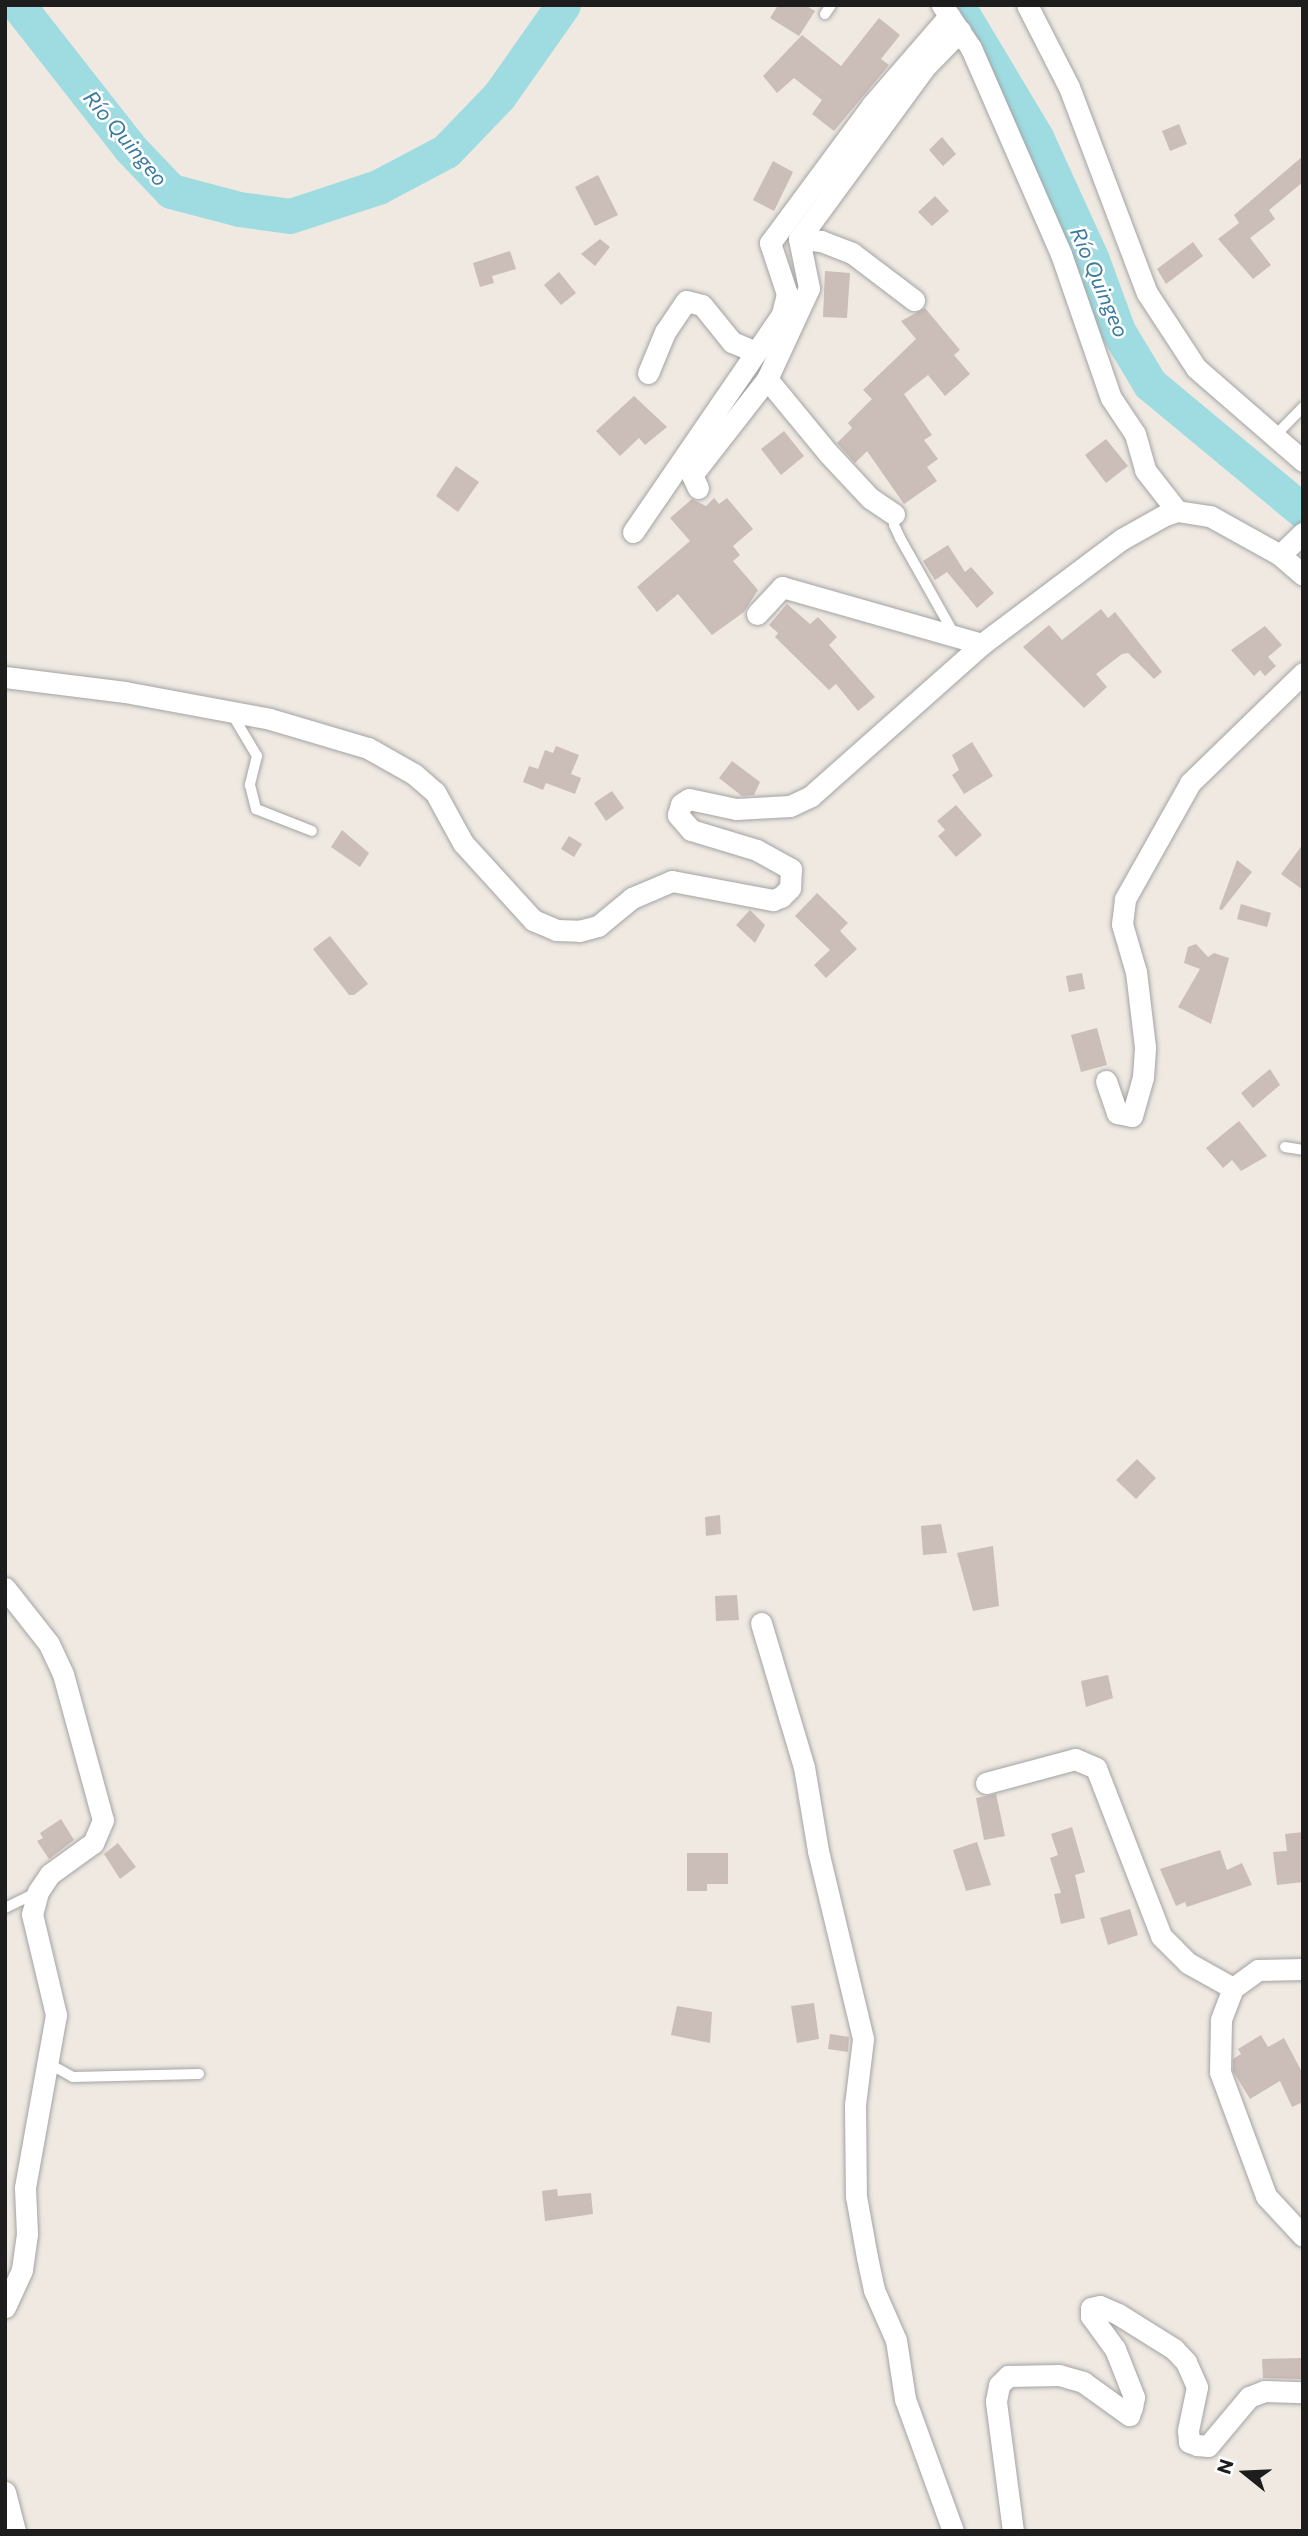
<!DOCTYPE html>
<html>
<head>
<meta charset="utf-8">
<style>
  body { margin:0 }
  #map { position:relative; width:1308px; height:2536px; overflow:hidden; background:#efe9e2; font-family:Commissioner,sans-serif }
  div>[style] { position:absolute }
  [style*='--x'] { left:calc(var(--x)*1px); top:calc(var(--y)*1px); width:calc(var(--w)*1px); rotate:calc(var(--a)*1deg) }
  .river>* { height:35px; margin:-17.5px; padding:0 17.5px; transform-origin:17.5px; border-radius:17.5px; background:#9edce1 }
  .building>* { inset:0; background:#cbbdb8 }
  .roads { filter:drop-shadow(0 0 2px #a4a4a4) drop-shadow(0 0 2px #a4a4a4) }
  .lane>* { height:10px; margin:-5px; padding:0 5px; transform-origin:5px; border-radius:5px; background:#fff }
  .street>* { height:21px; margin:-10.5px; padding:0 10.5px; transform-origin:10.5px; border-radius:10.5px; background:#fff }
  span { translate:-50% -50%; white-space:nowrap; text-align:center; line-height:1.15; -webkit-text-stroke:5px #fff; paint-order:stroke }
  .water-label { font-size:21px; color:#3b7b9c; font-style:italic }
  .frame { position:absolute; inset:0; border:7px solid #1d1d1d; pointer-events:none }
  .north { position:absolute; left:1210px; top:2438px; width:70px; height:70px; -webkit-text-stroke:5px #fff; paint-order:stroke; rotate:288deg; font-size:19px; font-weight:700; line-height:28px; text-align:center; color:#1d1d1d }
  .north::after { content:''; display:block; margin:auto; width:24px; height:32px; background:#1d1d1d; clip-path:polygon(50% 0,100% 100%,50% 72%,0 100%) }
</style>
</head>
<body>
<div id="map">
  <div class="river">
    <div style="--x:18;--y:5;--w:183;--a:51.9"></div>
    <div style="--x:131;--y:149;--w:58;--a:46.4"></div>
    <div style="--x:171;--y:191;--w:70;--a:14.8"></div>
    <div style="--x:239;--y:209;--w:51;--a:7.8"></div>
    <div style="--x:290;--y:216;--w:93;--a:-18.2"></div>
    <div style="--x:378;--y:187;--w:77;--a:-27.9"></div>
    <div style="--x:446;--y:151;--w:76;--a:-46.1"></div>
    <div style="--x:499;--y:96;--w:111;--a:-54.9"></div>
    <div style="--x:957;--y:5;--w:154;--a:59.1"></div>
    <div style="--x:1036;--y:137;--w:135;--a:65.5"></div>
    <div style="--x:1092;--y:260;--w:76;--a:69.9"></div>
    <div style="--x:1118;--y:331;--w:62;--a:58.9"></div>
    <div style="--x:1150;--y:384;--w:199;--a:39.7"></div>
  </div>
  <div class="building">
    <div style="clip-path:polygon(778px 5px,805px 5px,815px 11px,799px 36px,770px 18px)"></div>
    <div style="clip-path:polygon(879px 18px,900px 35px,881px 59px,889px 65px,834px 131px,812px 114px,822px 100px,794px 78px,777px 93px,763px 76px,802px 35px,841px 66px)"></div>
    <div style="clip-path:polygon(1179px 124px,1187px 144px,1170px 151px,1162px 131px)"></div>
    <div style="clip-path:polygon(942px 137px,956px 154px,943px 166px,929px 150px)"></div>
    <div style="clip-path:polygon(1303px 156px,1303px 182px,1269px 210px,1275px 219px,1250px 238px,1271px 265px,1253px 279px,1218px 239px,1239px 223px,1234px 215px)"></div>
    <div style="clip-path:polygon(773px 161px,793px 172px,774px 211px,753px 200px)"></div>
    <div style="clip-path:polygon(598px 175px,618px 215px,595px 226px,575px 187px)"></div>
    <div style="clip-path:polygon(935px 196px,949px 211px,932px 226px,918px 212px)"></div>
    <div style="clip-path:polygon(600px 239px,610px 247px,595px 266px,581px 254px)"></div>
    <div style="clip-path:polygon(1193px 242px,1203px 256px,1166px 284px,1157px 269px)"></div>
    <div style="clip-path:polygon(510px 251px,516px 269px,492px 276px,494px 283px,480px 287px,473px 263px)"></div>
    <div style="clip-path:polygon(825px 271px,850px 273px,847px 318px,823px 317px)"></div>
    <div style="clip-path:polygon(559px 272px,576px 293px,561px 305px,544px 285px)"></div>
    <div style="clip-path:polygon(925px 308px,960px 350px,954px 355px,970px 374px,945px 396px,928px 375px,904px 394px,932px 435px,924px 440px,938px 459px,927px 467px,937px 481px,904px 504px,867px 451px,855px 463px,837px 443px,852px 428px,848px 423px,872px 399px,863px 390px,916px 339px,901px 321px)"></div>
    <div style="clip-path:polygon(634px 396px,667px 427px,645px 445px,639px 438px,620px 456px,596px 431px)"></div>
    <div style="clip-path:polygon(784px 431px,804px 456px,781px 475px,761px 449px)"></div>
    <div style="clip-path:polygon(1106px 439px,1128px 466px,1106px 483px,1085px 455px)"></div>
    <div style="clip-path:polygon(456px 466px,479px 482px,458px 512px,436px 496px)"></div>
    <div style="clip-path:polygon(714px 498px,719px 504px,727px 498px,753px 529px,733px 546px,740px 555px,733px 561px,758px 590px,744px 612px,712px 635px,678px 594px,657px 612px,637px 587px,690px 541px,670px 518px,692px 499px,706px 506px)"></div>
    <div style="clip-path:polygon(948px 545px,965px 572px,971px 567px,994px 593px,977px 608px,947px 572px,935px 580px,923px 561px)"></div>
    <div style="clip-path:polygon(787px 604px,810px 624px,818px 617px,837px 637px,829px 645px,875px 697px,858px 711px,836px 684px,829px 690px,775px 637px,778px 633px,769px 625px)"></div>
    <div style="clip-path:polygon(1101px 609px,1108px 618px,1115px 612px,1162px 672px,1154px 679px,1128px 653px,1122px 654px,1096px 674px,1107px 687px,1084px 708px,1023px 647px,1049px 625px,1062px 640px)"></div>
    <div style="clip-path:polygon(1265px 626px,1282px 645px,1268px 657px,1276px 666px,1265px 676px,1260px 670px,1254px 676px,1231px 650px)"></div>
    <div style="clip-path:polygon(972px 742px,993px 776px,964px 794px,952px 775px,959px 770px,952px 755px)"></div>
    <div style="clip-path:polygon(556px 746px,579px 755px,571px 774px,581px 778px,575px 794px,546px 783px,543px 790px,523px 782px,529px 766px,538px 769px,545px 750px,553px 753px)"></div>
    <div style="clip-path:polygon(732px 761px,760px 782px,754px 795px,742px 796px,719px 778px)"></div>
    <div style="clip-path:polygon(612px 791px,624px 808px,606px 821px,594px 803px)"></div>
    <div style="clip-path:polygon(956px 805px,982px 835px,956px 857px,938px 836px,945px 830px,937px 821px)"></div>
    <div style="clip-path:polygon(342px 830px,369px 853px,360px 867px,331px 847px)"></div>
    <div style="clip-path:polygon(569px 836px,582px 844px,574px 857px,561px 849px)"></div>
    <div style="clip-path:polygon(1303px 844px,1303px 890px,1281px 874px)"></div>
    <div style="clip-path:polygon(1237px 860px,1252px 872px,1222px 910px,1219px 909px)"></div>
    <div style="clip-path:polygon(817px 893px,848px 923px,840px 931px,857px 949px,826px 978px,814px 965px,830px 950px,795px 916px)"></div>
    <div style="clip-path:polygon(1241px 904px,1271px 913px,1267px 927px,1237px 919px)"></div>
    <div style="clip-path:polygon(750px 910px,765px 925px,755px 943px,736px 925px)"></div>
    <div style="clip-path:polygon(330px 936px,368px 984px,354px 995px,349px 995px,313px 949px)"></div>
    <div style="clip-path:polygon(1196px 944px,1208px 957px,1214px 953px,1229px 958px,1211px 1024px,1178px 1007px,1200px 969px,1184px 963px,1188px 947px)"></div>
    <div style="clip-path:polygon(1082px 973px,1085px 989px,1069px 992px,1066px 976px)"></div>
    <div style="clip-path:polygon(1097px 1028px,1107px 1065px,1081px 1072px,1071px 1035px)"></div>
    <div style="clip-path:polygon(1270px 1069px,1280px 1085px,1253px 1108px,1241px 1093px)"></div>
    <div style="clip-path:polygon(1239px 1121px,1267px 1156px,1241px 1171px,1232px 1160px,1223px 1168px,1206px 1148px)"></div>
    <div style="clip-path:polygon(1137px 1459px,1156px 1478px,1136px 1499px,1116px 1480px)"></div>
    <div style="clip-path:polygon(720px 1515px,721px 1534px,706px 1536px,705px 1517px)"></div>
    <div style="clip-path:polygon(941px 1524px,947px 1553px,923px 1555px,921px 1526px)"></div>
    <div style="clip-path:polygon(993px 1546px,999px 1606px,973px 1611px,957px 1553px)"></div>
    <div style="clip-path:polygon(737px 1595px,739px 1620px,716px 1621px,715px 1596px)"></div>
    <div style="clip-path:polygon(1108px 1675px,1113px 1698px,1086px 1707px,1081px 1681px)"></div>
    <div style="clip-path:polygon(996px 1794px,1005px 1836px,984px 1840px,976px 1798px)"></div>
    <div style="clip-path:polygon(61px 1819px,74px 1840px,49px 1859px,37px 1841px,43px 1838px,40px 1833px)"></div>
    <div style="clip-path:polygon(1072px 1827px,1085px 1872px,1075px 1875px,1085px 1918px,1061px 1924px,1054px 1894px,1061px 1893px,1050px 1858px,1058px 1855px,1051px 1834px)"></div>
    <div style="clip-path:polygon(1303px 1832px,1303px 1882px,1277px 1885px,1273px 1852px,1287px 1851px,1285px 1834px)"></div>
    <div style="clip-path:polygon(977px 1842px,991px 1885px,966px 1891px,953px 1850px)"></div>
    <div style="clip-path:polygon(118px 1843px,136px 1867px,120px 1879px,104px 1854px)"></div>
    <div style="clip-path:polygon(1220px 1850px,1227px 1870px,1242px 1863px,1252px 1885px,1187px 1907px,1185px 1902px,1176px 1906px,1160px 1869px)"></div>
    <div style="clip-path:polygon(687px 1853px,728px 1853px,728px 1884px,707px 1884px,707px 1891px,687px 1891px)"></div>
    <div style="clip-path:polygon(1130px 1909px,1138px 1935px,1108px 1945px,1100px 1918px)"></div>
    <div style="clip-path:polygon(814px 2003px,819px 2039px,797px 2043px,791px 2006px)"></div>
    <div style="clip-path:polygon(677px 2006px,712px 2012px,710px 2043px,671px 2035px)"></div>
    <div style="clip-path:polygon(830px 2034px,849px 2037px,848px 2052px,828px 2049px)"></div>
    <div style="clip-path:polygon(1261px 2035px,1268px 2047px,1284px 2038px,1303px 2074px,1303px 2102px,1292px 2107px,1280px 2081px,1250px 2099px,1233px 2071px,1233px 2059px,1241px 2054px,1238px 2049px)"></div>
    <div style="clip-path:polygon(557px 2189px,558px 2196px,591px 2193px,593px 2214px,545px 2221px,542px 2191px)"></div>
    <div style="clip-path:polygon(1301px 2358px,1301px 2379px,1263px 2378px,1262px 2359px)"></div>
  </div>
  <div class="roads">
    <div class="lane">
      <div style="--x:825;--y:14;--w:11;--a:-56"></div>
      <div style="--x:1276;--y:435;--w:39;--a:-46"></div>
      <div style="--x:896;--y:512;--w:13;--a:99"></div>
      <div style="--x:894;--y:525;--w:14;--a:65"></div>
      <div style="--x:900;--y:538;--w:110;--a:60.6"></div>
      <div style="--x:232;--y:714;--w:49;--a:59.2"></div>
      <div style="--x:257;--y:756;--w:30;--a:104"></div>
      <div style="--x:250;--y:785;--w:25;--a:76"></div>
      <div style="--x:256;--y:809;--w:60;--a:21.4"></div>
      <div style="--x:1285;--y:1147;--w:18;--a:9"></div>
      <div style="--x:5;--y:1908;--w:37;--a:-26"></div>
      <div style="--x:46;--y:2062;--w:31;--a:29"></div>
      <div style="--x:73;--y:2077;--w:126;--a:-1.4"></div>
    </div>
    <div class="street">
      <div style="--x:942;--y:5;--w:52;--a:56"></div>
      <div style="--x:971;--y:48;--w:225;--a:66.4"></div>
      <div style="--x:1061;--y:254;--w:152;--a:70.9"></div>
      <div style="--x:1111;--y:398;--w:43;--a:56.3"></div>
      <div style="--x:1135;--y:434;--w:37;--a:74"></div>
      <div style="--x:1145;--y:470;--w:52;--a:52"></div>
      <div style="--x:1027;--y:5;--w:92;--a:62.9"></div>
      <div style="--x:1069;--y:87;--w:220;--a:69.3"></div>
      <div style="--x:1147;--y:293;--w:90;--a:56.8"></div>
      <div style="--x:1196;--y:368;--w:142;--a:41"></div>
      <div style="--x:799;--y:239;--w:22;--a:5"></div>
      <div style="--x:821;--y:241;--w:33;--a:21"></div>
      <div style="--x:852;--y:253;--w:78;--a:37.2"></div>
      <div style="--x:648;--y:373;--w:44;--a:-67.5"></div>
      <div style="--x:665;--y:332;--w:37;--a:-56"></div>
      <div style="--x:686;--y:301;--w:16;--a:14"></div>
      <div style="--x:702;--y:305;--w:48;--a:51"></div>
      <div style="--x:732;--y:342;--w:26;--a:23"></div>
      <div style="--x:767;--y:379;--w:96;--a:50.5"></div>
      <div style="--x:828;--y:453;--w:62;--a:47"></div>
      <div style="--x:870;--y:498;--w:29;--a:34"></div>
      <div style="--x:698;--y:488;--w:14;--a:-115"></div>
      <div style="--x:692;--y:475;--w:122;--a:-52"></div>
      <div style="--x:767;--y:379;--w:100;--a:-65.2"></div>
      <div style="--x:809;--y:288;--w:50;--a:-101.5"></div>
      <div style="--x:799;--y:239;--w:212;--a:-53.8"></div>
      <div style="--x:924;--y:68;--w:52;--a:-45.8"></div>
      <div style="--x:633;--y:532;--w:264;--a:-55.6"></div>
      <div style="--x:782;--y:314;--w:21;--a:-76"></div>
      <div style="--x:787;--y:294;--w:54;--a:-108.4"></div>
      <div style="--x:770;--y:243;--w:172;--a:-53.5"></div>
      <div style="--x:872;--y:105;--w:118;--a:-49.1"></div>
      <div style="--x:1280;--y:555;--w:32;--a:-44"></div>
      <div style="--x:757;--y:614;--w:37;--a:-47"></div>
      <div style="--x:782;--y:587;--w:208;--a:15.9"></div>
      <div style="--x:5;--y:677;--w:121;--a:7.1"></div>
      <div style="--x:125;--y:692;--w:147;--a:10.5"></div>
      <div style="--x:270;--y:719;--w:102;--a:16.5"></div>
      <div style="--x:368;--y:748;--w:53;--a:29.5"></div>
      <div style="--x:414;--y:774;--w:28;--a:41"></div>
      <div style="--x:435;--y:792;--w:58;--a:61.2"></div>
      <div style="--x:463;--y:843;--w:104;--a:47.7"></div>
      <div style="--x:533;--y:920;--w:25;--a:23"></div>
      <div style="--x:556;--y:930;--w:23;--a:2"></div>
      <div style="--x:579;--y:931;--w:20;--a:-15"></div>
      <div style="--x:598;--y:926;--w:44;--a:-39.5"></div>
      <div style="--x:632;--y:898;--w:43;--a:-23"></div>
      <div style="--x:672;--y:881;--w:103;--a:10.7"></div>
      <div style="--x:773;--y:900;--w:9;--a:-21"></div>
      <div style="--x:781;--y:897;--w:13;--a:-45"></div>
      <div style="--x:790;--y:888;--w:19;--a:-87"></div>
      <div style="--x:791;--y:869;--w:39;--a:-151"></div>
      <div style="--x:757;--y:850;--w:69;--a:-163.1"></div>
      <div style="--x:691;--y:830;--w:20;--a:-131"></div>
      <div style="--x:678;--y:815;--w:11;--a:-75"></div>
      <div style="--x:681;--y:804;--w:9;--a:-32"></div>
      <div style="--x:689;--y:799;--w:48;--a:12"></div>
      <div style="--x:736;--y:809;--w:54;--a:-3.2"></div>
      <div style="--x:790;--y:806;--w:23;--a:-25"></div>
      <div style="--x:811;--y:796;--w:229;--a:-41.6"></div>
      <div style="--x:982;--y:644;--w:175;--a:-36.9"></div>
      <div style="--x:1122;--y:539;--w:47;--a:-29.3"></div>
      <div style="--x:1163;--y:516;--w:15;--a:-20"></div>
      <div style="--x:1177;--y:511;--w:33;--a:9"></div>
      <div style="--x:1210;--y:516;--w:80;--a:29.1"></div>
      <div style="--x:1280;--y:555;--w:30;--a:41"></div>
      <div style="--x:1106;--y:1081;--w:34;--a:71"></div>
      <div style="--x:1117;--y:1113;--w:15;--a:11"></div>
      <div style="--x:1132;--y:1116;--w:41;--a:-74.2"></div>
      <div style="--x:1143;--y:1077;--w:30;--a:-86"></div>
      <div style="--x:1145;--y:1047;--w:76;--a:-96.8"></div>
      <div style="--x:1136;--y:972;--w:50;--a:-106.3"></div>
      <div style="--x:1122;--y:924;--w:25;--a:-83"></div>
      <div style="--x:1125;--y:899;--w:133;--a:-60.7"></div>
      <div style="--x:1190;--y:783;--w:158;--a:-44.2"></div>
      <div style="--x:5;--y:1588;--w:71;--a:51.8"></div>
      <div style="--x:49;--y:1644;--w:33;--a:65"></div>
      <div style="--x:63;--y:1674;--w:151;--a:74.7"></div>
      <div style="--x:103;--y:1820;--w:25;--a:113"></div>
      <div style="--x:93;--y:1843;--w:53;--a:144.2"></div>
      <div style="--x:50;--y:1874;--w:22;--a:124"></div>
      <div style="--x:38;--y:1892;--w:23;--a:105"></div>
      <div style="--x:32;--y:1914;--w:104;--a:76.6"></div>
      <div style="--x:56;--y:2015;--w:176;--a:100.2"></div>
      <div style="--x:25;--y:2188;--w:46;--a:87.5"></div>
      <div style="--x:27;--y:2234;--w:36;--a:98"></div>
      <div style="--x:22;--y:2270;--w:41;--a:114.7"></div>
      <div style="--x:761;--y:1623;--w:150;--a:73.4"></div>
      <div style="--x:804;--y:1767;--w:85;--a:80.5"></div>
      <div style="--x:818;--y:1851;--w:193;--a:76.5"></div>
      <div style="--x:863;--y:2039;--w:66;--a:96.9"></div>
      <div style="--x:855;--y:2105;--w:91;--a:89.4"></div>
      <div style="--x:856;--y:2196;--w:62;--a:79.8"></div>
      <div style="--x:867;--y:2257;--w:34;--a:78"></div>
      <div style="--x:874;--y:2290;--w:55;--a:66.3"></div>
      <div style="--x:896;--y:2340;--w:60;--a:81.3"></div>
      <div style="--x:905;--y:2399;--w:140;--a:70"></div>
      <div style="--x:986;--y:1783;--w:92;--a:-15.1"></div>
      <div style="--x:1075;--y:1759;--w:23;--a:23"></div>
      <div style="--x:1096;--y:1768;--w:180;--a:68.8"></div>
      <div style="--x:1161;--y:1936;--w:38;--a:45"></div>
      <div style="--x:1188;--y:1963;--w:51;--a:29.1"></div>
      <div style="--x:1303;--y:1969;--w:45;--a:178.7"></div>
      <div style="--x:1258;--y:1970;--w:31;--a:144"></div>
      <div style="--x:1233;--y:1988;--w:34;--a:111"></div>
      <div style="--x:1221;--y:2020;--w:52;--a:91.1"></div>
      <div style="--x:1220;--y:2072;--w:132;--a:69.6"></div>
      <div style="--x:1266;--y:2196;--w:54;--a:47.2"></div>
      <div style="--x:5;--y:2492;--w:40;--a:75.6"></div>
      <div style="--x:1013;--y:2531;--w:131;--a:-97.5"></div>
      <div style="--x:996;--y:2401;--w:16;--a:-79"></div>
      <div style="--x:999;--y:2385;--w:13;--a:-45"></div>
      <div style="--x:1008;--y:2376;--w:51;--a:-1.1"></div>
      <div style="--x:1059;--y:2375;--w:25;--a:16"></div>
      <div style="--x:1083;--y:2382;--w:57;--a:35.7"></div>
      <div style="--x:1129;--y:2415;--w:9;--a:-69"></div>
      <div style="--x:1132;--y:2407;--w:10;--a:-79"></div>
      <div style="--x:1134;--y:2397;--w:52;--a:-111.6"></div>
      <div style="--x:1115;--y:2349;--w:41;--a:-126"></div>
      <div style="--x:1091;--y:2316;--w:8;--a:-90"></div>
      <div style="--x:1091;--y:2308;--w:9;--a:-13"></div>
      <div style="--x:1100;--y:2306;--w:20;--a:24"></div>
      <div style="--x:1118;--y:2314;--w:66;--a:32"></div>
      <div style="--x:1174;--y:2349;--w:18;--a:47"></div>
      <div style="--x:1186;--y:2362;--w:27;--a:66"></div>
      <div style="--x:1197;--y:2387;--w:44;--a:101.8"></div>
      <div style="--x:1188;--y:2430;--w:12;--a:85"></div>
      <div style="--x:1189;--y:2442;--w:9;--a:21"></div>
      <div style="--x:1197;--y:2445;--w:11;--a:5"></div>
      <div style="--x:1208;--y:2446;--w:64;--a:-50.1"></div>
      <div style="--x:1249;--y:2397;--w:17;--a:-21"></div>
      <div style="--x:1265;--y:2391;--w:38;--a:2"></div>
    </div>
  </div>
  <div class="water-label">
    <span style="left:126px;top:138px;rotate:50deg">Río Quingeo</span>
    <span style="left:1100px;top:282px;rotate:67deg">Río Quingeo</span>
  </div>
  <div class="frame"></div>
  <div class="north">N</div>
</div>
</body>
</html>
